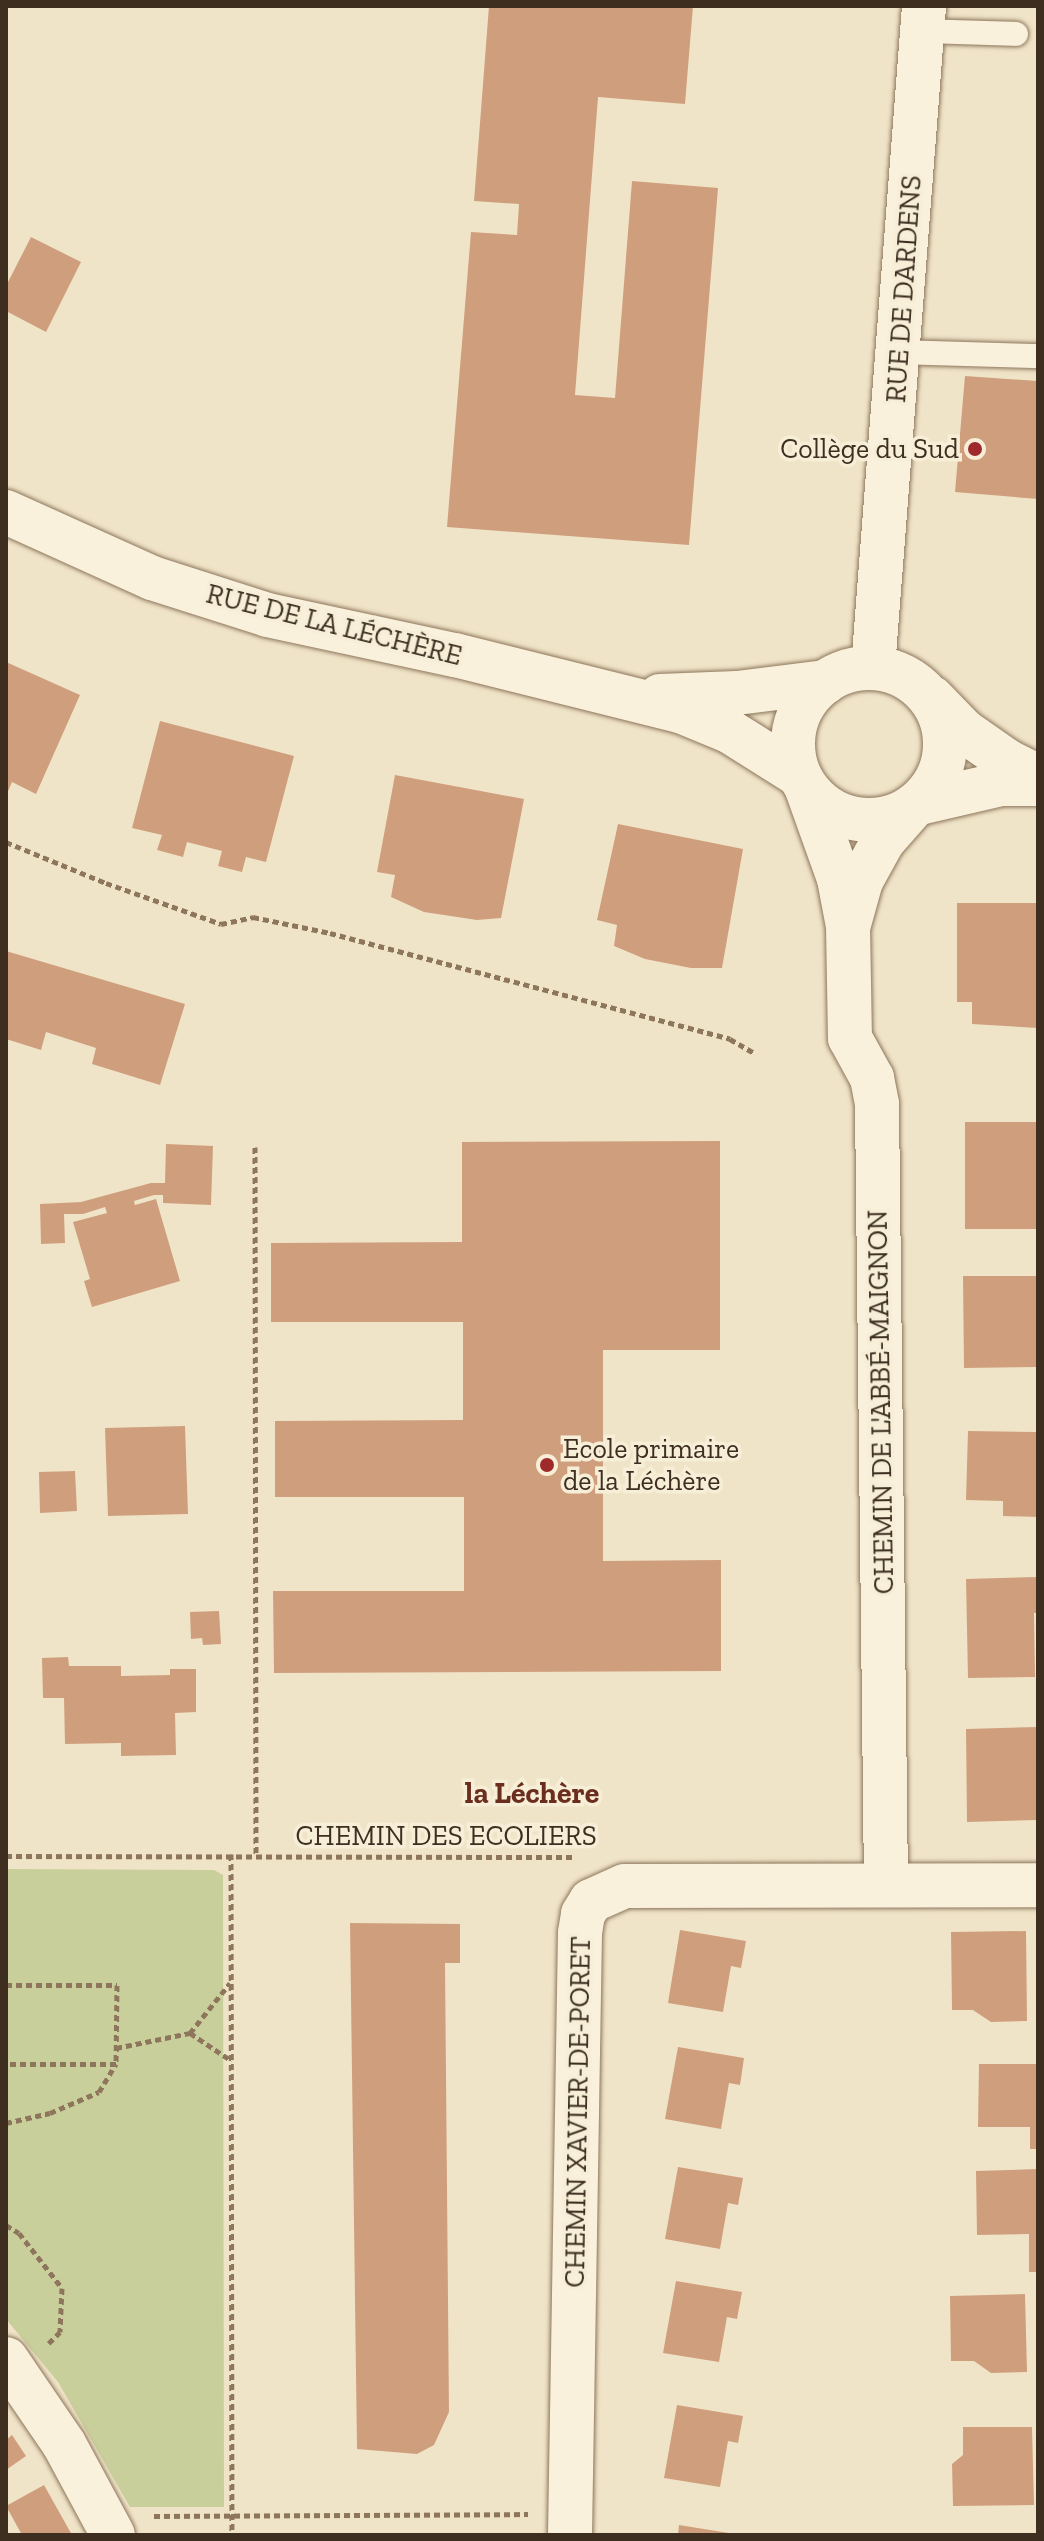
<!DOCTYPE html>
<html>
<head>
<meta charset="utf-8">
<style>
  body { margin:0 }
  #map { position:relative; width:1044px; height:2541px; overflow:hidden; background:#f0e4c8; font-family:"Zilla Slab",serif }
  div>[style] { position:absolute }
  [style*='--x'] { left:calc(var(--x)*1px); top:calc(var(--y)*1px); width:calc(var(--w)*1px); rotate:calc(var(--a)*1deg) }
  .green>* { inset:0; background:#c9cf9b }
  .building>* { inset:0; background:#cf9f7d }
  .path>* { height:5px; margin-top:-2.5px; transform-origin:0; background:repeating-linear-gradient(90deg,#8d765c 0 6px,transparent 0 10px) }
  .roads { filter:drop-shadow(0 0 2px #8d765c) drop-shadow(0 0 2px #8d765c) }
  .service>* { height:24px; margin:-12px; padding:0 12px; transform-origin:12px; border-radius:12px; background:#faf1dc }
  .minor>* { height:44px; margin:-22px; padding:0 22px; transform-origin:22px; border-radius:22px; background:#faf1dc }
  .minor>.ring { margin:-22px; padding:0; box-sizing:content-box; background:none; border:44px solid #faf1dc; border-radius:50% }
  .dots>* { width:22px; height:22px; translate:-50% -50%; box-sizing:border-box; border:4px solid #f7eed8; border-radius:50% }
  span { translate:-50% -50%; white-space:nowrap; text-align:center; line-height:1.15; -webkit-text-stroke:7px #f7eed8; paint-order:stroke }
  .street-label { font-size:28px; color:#3d2e20 }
  .poi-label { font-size:28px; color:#3d2e20 }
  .right { translate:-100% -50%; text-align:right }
  .left { translate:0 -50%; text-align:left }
  .neighbourhood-label { font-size:30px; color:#6b2e1e; font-weight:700 }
  .frame { position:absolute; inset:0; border:8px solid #3d2e20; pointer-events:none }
</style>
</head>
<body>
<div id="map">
  <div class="green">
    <div style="clip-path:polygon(6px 1869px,214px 1870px,223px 1875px,224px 2507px,130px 2507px,58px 2382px,6px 2319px)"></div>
  </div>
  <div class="building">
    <div style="clip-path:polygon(489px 6px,693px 6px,685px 104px,598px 97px,575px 395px,615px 398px,632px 181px,718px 188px,689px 545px,447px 527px,471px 232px,517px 235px,519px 204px,474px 201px)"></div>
    <div style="clip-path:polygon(31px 237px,81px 262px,46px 332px,6px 311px,6px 286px)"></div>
    <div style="clip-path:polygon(965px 376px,1038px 381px,1038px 499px,955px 492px)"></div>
    <div style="clip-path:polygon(6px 662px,80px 695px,36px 794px,12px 782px,6px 796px)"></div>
    <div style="clip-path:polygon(160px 721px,294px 756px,266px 862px,246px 857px,242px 872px,218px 866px,222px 851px,187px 842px,183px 857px,157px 850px,162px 835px,132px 828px)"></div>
    <div style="clip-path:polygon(395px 775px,524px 799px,501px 918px,477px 920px,424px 912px,391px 897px,395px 875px,377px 872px)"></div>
    <div style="clip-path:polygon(618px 824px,743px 849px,722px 968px,691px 968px,645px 959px,614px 946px,617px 925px,597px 920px)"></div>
    <div style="clip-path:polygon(957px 903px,1038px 903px,1038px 1028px,972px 1024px,972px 1002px,957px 1002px)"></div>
    <div style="clip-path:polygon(6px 951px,185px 1004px,160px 1085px,92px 1064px,96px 1048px,46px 1032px,41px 1050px,6px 1039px)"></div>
    <div style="clip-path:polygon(965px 1122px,1038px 1122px,1038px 1229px,965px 1229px)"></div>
    <div style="clip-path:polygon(720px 1141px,720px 1350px,603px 1350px,603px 1561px,721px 1560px,721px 1671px,274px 1673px,273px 1591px,464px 1591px,464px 1497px,275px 1497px,275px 1421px,463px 1420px,463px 1322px,271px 1322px,271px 1243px,462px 1242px,462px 1142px)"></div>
    <div style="clip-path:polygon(166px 1144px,213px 1146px,211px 1205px,163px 1203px,163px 1195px,154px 1195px,134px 1201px,135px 1205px,156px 1199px,180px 1281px,92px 1307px,84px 1281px,90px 1279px,73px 1222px,107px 1213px,105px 1207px,83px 1214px,64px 1214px,65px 1243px,41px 1244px,40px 1204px,81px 1202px,151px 1183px,165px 1183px)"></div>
    <div style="clip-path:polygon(963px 1276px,1038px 1276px,1038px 1367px,964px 1368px)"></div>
    <div style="clip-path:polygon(185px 1426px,188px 1514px,108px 1516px,105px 1428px)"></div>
    <div style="clip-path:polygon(968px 1431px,1038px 1432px,1038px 1517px,1003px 1516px,1003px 1501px,966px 1500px)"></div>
    <div style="clip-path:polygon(75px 1471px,77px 1511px,40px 1513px,39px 1472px)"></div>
    <div style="clip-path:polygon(1038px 1577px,1038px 1613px,1034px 1613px,1035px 1677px,968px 1678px,966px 1579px)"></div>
    <div style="clip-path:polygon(219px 1611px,221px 1644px,203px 1645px,202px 1638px,191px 1639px,190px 1612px)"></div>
    <div style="clip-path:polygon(68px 1657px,69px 1666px,121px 1666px,121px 1676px,170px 1675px,170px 1669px,196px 1669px,196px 1712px,175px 1713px,176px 1755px,121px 1756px,121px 1743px,65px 1744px,64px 1698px,43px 1698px,42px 1658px)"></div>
    <div style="clip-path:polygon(1038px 1727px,1038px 1820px,967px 1822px,966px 1729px)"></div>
    <div style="clip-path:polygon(350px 1923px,460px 1924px,460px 1963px,445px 1963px,449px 2412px,434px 2445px,417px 2454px,357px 2449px)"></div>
    <div style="clip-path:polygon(680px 1930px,746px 1941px,741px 1968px,731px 1966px,723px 2012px,668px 2003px)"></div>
    <div style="clip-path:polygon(1026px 1931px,1027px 2021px,991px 2022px,973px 2010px,952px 2010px,951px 1932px)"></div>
    <div style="clip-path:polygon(678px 2047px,744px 2058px,740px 2085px,729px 2083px,721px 2129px,665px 2119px)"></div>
    <div style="clip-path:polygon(979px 2064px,1038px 2064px,1038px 2149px,1030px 2149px,1030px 2127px,978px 2127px)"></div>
    <div style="clip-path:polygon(678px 2167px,743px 2178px,738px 2205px,728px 2203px,720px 2249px,665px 2239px)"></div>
    <div style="clip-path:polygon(1038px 2169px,1038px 2272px,1029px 2272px,1029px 2234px,977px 2235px,976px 2171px)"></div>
    <div style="clip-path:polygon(676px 2281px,742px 2292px,737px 2319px,727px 2317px,719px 2362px,663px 2353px)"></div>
    <div style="clip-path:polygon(1025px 2294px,1027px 2372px,991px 2373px,974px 2361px,951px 2361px,950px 2296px)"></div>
    <div style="clip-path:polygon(677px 2405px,743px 2416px,738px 2443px,728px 2441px,720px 2487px,664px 2478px)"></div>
    <div style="clip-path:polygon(963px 2427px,1032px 2427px,1034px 2505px,953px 2506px,952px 2464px,963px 2455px)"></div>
    <div style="clip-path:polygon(12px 2435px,26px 2456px,6px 2470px,6px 2440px)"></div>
    <div style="clip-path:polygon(44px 2485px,72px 2535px,22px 2535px,6px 2506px)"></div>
    <div style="clip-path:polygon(679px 2525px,729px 2533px,729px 2535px,678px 2535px)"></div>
  </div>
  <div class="path">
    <div style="--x:6;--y:842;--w:108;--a:22.3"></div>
    <div style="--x:106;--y:883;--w:122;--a:19.6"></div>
    <div style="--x:221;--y:924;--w:33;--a:-12"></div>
    <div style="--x:253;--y:917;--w:79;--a:11.7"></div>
    <div style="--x:330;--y:933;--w:414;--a:14.8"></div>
    <div style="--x:730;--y:1039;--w:28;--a:30"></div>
    <div style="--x:255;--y:1147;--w:708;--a:89.92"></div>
    <div style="--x:231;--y:1854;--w:681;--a:89.92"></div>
    <div style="--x:6;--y:1856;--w:570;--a:0.1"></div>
    <div style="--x:6;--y:1985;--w:111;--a:0"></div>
    <div style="--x:117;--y:1985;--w:79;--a:90.7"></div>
    <div style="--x:116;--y:2064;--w:110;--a:180"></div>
    <div style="--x:190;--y:2033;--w:50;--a:33.7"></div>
    <div style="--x:116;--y:2048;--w:76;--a:-11.5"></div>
    <div style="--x:190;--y:2033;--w:64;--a:-51.3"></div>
    <div style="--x:6;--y:2123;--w:45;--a:-12.8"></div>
    <div style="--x:50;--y:2113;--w:53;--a:-23.2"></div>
    <div style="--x:99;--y:2092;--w:33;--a:-59"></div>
    <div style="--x:6;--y:2225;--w:15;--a:32"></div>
    <div style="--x:19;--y:2233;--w:70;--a:52"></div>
    <div style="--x:62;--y:2288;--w:44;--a:92.6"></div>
    <div style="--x:60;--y:2332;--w:16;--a:135"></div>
    <div style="--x:154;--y:2516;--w:374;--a:-0.3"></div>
  </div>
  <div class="roads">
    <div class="service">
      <div style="--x:922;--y:31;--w:94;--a:1.8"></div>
      <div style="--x:900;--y:352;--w:138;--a:1.7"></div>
    </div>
    <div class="minor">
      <div style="--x:6;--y:512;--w:160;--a:24.3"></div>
      <div style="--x:152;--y:578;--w:122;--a:17.7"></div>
      <div style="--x:268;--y:615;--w:191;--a:12.1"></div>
      <div style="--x:455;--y:655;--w:232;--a:14"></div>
      <div style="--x:680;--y:711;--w:53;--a:22.2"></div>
      <div style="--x:729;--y:731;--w:83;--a:32.2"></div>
      <div style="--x:873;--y:668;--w:664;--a:-85.59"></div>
      <div class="ring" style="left:793px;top:668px;width:108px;height:108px"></div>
      <div style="--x:660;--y:696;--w:77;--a:-2.2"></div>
      <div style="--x:737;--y:693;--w:89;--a:-7.1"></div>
      <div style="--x:932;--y:698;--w:46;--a:45.9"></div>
      <div style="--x:964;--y:731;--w:52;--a:34.9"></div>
      <div style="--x:1007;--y:761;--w:35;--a:27"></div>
      <div style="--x:807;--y:789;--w:96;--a:70.4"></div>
      <div style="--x:839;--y:879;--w:48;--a:79.2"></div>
      <div style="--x:848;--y:926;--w:112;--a:89"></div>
      <div style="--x:850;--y:1038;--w:46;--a:61.2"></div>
      <div style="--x:872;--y:1078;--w:26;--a:79"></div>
      <div style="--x:877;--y:1104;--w:781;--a:89.34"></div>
      <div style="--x:919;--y:803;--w:84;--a:-13"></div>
      <div style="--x:1001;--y:784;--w:37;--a:0"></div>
      <div style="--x:849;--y:924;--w:45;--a:-74.4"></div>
      <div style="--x:861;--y:881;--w:46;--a:-61.2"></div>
      <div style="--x:883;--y:841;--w:44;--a:-48.7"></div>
      <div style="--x:6;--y:2359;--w:103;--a:55.7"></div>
      <div style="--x:64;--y:2444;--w:103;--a:61.7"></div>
      <div style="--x:570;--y:2535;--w:602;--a:-89.05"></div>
      <div style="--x:580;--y:1933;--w:19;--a:-81"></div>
      <div style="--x:583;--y:1914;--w:15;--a:-58"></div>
      <div style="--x:591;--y:1901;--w:37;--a:-24"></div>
      <div style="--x:625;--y:1886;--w:413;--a:-0.1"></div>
    </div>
  </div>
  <div class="dots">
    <div style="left:975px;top:449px;background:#9e2a2b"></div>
    <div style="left:547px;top:1465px;background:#9e2a2b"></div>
  </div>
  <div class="street-label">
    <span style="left:904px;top:289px;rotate:-86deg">RUE DE DARDENS</span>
    <span style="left:334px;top:625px;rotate:14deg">RUE DE LA LÉCHÈRE</span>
    <span style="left:881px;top:1402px;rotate:-91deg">CHEMIN DE L'ABBÉ-MAIGNON</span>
    <span style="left:446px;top:1836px">CHEMIN DES ECOLIERS</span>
    <span style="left:578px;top:2112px;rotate:-89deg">CHEMIN XAVIER-DE-PORET</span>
  </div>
  <div class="poi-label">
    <span class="right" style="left:959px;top:449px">Collège du Sud</span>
    <span class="left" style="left:563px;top:1465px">Ecole primaire<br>de la Léchère</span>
  </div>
  <div class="neighbourhood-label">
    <span style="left:532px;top:1793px">la Léchère</span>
  </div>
  <div class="frame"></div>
</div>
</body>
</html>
